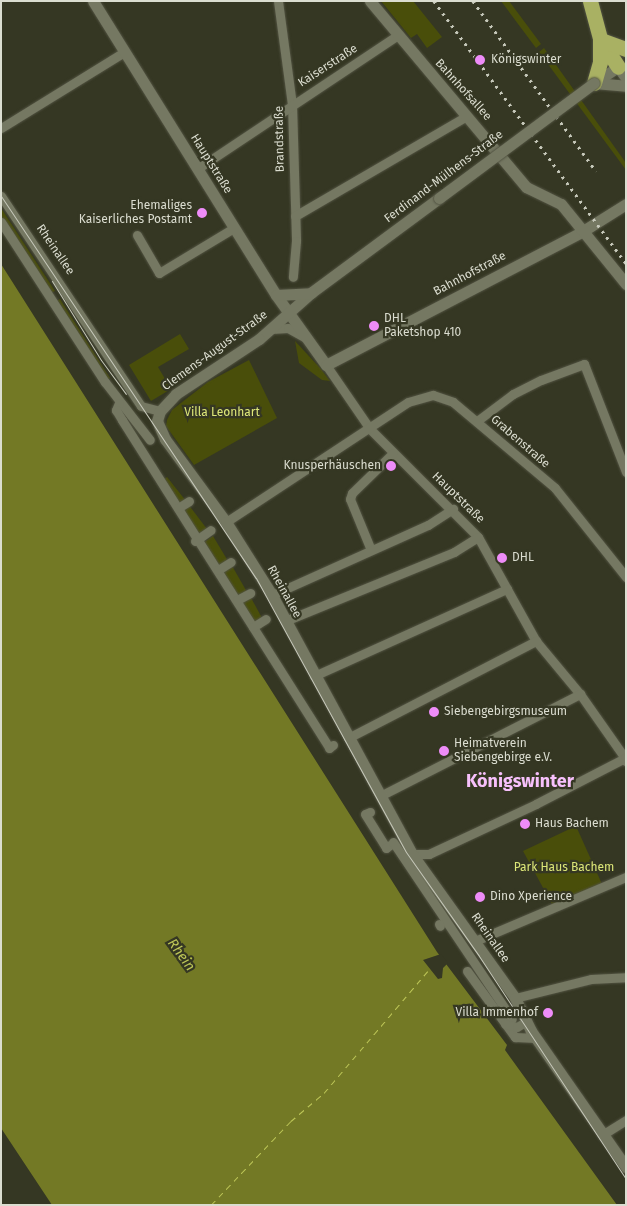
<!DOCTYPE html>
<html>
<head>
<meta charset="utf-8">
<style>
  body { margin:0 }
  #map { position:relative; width:627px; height:1206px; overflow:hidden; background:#353723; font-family:"Fira Sans",sans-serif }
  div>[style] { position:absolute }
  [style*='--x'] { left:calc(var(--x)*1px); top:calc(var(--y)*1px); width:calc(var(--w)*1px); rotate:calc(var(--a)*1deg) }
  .green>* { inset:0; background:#494e0a }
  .water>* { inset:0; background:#737925 }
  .pier>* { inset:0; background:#353723 }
  .ferry>* { height:1px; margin-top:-0.5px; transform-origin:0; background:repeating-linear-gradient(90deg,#bec757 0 6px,transparent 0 11px) }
  .roads { filter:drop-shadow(0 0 1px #525342) drop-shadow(0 0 1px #525342) }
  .street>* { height:9px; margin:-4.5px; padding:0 4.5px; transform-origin:4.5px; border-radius:4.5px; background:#757862 }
  .secondary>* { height:11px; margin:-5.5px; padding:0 5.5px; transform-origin:5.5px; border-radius:5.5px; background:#757862 }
  .highway>* { height:15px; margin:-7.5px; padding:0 7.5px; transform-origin:7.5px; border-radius:7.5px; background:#a9b163 }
  .tram>* { height:1px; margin:-0.5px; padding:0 0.5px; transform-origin:0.5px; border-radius:0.5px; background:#c6c8ba }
  .rail>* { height:2.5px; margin-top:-1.25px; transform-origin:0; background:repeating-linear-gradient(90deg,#c6c8ba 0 2.5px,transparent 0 7.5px) }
  .bridges { filter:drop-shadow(0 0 1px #525342) drop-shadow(0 0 1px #525342) }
  .secondary-bridge>* { height:11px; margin:-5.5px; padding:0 5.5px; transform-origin:5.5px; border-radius:5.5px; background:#757862 }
  .dots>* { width:14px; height:14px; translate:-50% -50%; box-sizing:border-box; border:2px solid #353723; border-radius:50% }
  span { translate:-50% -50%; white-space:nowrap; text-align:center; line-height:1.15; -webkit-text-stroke:4.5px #353723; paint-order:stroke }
  .poi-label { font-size:12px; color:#dbddd0 }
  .left { translate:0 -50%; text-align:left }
  .right { translate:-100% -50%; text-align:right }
  .street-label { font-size:12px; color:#dbddd0 }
  .park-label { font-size:12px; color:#dde778 }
  .water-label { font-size:14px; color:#bec757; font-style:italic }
  .district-label { font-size:18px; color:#f7c0fc; font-weight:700 }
  .frame { position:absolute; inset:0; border:2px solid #dbddd0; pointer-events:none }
</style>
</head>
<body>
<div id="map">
  <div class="green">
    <div style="clip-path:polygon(381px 1px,413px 1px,442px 37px,427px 48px,417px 34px,411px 38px)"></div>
    <div style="clip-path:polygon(501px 1px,509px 1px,541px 44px,536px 48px)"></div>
    <div style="clip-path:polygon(544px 48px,626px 163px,626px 170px,539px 52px)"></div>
    <div style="clip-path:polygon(1px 208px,55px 291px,51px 293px,1px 217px)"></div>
    <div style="clip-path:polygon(60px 299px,110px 378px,108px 380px,56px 301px)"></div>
    <div style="clip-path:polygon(180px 334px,189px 349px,158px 367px,171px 389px,151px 401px,129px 365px)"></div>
    <div style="clip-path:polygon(295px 341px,320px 368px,330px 381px,322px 380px,299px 363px)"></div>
    <div style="clip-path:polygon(249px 360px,277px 418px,194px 465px,166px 426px,167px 420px,172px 410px,208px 382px)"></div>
    <div style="clip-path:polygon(167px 477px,186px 501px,179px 505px,163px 480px)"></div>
    <div style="clip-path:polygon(188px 504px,207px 529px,198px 535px,181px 509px)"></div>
    <div style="clip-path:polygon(213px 536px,228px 561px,218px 567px,203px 543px)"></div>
    <div style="clip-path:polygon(231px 564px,247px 592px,237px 597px,221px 570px)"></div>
    <div style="clip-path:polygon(250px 596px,262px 618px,253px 623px,240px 601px)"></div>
    <div style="clip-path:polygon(576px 826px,602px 884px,553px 906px,523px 851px)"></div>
  </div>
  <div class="water">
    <div style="clip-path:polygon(1px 264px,437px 952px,507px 1045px,505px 1050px,617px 1205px,52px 1205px,1px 1128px)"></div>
  </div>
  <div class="pier">
    <div style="clip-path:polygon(441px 954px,448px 963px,443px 968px,442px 978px,438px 979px,423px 960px)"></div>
  </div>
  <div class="ferry">
    <div style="--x:211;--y:1205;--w:116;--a:-46.4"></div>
    <div style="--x:291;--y:1121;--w:43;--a:-40.3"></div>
    <div style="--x:324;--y:1093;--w:160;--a:-49.6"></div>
  </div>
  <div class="roads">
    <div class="street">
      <div style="--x:278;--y:1;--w:104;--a:82.3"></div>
      <div style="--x:292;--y:104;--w:137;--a:88.3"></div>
      <div style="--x:296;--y:241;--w:36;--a:95"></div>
      <div style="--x:1;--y:128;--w:145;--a:-31.7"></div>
      <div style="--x:197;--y:169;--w:242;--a:-33.7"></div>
      <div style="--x:1;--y:196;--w:252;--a:56.3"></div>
      <div style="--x:141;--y:406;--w:20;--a:15"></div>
      <div style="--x:295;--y:216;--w:199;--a:-30.2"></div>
      <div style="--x:1;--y:222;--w:191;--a:57"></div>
      <div style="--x:105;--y:382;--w:73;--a:52.2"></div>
      <div style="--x:137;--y:235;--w:44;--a:59.9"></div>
      <div style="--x:159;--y:273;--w:87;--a:-31"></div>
      <div style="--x:271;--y:329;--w:17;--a:-3"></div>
      <div style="--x:288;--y:328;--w:18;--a:29"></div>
      <div style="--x:326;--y:365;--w:78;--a:55.5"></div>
      <div style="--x:370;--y:429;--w:153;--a:45"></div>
      <div style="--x:478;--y:537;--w:119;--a:60.9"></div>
      <div style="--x:536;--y:641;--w:69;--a:50.3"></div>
      <div style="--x:580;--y:694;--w:78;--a:54.9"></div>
      <div style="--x:625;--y:758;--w:100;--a:152.7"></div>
      <div style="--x:536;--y:804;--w:118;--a:155"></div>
      <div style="--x:429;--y:854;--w:17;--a:180"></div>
      <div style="--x:119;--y:403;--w:8;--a:113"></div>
      <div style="--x:116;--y:410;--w:12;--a:59"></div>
      <div style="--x:122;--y:420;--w:388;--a:57.7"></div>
      <div style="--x:329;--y:748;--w:5;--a:-37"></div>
      <div style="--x:477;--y:421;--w:45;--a:-36.9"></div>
      <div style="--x:513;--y:394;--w:31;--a:-27"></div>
      <div style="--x:541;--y:380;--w:46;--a:-20.4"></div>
      <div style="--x:584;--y:364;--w:116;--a:68.7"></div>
      <div style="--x:178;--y:508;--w:13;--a:-32"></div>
      <div style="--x:226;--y:522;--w:218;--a:-33.4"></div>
      <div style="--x:408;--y:402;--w:26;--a:-16"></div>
      <div style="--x:433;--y:395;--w:21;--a:19"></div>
      <div style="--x:453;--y:402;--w:133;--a:40.1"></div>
      <div style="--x:555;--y:488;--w:114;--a:51.4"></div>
      <div style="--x:195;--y:541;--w:19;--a:-35"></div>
      <div style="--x:371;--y:550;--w:55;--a:-112.4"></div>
      <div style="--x:350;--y:499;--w:6;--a:-72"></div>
      <div style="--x:352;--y:493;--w:57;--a:-44.3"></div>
      <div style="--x:218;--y:570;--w:15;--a:-32"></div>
      <div style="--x:272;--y:595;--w:171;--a:-24.2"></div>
      <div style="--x:428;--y:525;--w:30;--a:-33"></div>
      <div style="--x:237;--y:600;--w:15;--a:-28"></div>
      <div style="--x:285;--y:621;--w:183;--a:-22.2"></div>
      <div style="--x:454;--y:552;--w:28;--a:-32"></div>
      <div style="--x:253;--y:627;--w:15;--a:-32"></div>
      <div style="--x:314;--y:676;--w:212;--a:-24.3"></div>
      <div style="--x:348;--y:738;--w:212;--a:-27.3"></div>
      <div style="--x:380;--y:796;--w:225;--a:-27"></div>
      <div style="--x:370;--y:812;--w:5;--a:158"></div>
      <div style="--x:365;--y:814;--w:40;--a:58"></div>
      <div style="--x:386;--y:848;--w:5;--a:-37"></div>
      <div style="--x:393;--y:842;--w:213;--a:56.1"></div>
      <div style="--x:439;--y:924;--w:2;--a:63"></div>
      <div style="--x:475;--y:941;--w:164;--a:-23"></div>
      <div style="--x:467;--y:971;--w:82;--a:54"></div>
      <div style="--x:515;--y:1037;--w:21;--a:3"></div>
      <div style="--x:515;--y:998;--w:78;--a:-14"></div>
      <div style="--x:591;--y:979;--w:35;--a:-3"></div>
      <div style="--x:505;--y:1024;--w:12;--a:14"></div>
      <div style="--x:517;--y:1027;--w:9;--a:-32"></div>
      <div style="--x:602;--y:1135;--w:28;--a:-32"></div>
    </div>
    <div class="secondary">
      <div style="--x:93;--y:1;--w:346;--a:58.1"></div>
      <div style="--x:276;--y:295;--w:86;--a:54.5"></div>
      <div style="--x:326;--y:365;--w:290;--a:-27.5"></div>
      <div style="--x:583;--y:231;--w:51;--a:-32.1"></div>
      <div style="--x:370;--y:1;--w:243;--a:50"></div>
      <div style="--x:526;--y:187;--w:39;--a:26"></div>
      <div style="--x:561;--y:204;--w:103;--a:50.9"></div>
      <div style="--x:594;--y:83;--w:29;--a:-34"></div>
      <div style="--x:618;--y:67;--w:14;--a:54"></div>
      <div style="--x:594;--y:83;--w:32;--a:5"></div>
      <div style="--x:439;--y:198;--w:158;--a:143.5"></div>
      <div style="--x:312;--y:292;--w:71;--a:138.4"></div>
      <div style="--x:259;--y:339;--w:100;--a:146.5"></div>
      <div style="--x:176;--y:394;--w:23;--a:133"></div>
      <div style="--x:160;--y:411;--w:10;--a:107"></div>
      <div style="--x:157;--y:421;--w:20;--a:66"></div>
      <div style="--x:165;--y:439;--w:103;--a:53.7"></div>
      <div style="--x:226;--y:522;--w:86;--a:57.8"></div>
      <div style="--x:272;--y:595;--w:294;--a:61.6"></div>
      <div style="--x:412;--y:854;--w:177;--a:54.4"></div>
      <div style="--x:515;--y:998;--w:37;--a:64"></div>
      <div style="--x:531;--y:1031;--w:166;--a:55.1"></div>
      <div style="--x:276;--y:295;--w:35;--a:-3"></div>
      <div style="--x:626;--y:758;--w:2;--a:90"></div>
    </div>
    <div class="highway">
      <div style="--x:590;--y:1;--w:39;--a:75"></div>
      <div style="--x:600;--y:39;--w:33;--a:57"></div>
      <div style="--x:601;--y:40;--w:27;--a:20"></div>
      <div style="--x:594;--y:83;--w:22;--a:-74"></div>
      <div style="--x:600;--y:62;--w:23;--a:-90"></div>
    </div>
  </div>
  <div class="tram">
    <div style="--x:1;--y:196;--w:459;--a:56.3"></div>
    <div style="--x:256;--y:578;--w:312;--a:61.3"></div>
    <div style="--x:406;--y:852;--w:127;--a:54.9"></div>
    <div style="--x:479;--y:956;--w:267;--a:56.6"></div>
    <div style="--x:52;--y:281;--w:93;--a:58.2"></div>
    <div style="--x:101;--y:360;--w:42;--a:53.7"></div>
  </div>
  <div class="rail">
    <div style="--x:434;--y:1;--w:325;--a:53.8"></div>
    <div style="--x:473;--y:1;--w:210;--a:54.1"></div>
  </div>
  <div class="bridges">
    <div class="secondary-bridge">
      <div style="--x:439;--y:198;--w:193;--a:-36.6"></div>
    </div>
  </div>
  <div class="dots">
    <div style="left:480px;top:60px;background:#ee8cf8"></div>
    <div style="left:202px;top:213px;background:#ee8cf8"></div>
    <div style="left:374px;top:326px;background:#ee8cf8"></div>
    <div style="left:391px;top:466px;background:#ee8cf8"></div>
    <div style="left:502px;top:558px;background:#ee8cf8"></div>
    <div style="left:434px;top:712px;background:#ee8cf8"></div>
    <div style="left:444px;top:751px;background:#ee8cf8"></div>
    <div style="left:525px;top:824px;background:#ee8cf8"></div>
    <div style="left:480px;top:897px;background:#ee8cf8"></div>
    <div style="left:548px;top:1013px;background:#ee8cf8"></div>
  </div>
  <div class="poi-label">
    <span class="left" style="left:491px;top:60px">Königswinter</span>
    <span class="right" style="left:192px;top:213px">Ehemaliges<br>Kaiserliches Postamt</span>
    <span class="left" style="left:384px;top:326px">DHL<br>Paketshop 410</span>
    <span class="right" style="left:381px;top:466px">Knusperhäuschen</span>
    <span class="left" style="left:512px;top:558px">DHL</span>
    <span class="left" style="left:444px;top:712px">Siebengebirgsmuseum</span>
    <span class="left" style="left:454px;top:751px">Heimatverein<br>Siebengebirge e.V.</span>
    <span class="left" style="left:535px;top:824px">Haus Bachem</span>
    <span class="left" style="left:490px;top:897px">Dino Xperience</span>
    <span class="right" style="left:538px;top:1013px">Villa Immenhof</span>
  </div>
  <div class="street-label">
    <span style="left:328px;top:66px;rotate:-33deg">Kaiserstraße</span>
    <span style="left:463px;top:90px;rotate:48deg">Bahnhofsallee</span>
    <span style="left:280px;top:139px;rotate:-91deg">Brandstraße</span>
    <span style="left:211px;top:164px;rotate:58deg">Hauptstraße</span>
    <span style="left:444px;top:177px;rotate:-37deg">Ferdinand-Mülhens-Straße</span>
    <span style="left:55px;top:250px;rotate:56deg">Rheinallee</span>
    <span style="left:470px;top:274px;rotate:-28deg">Bahnhofstraße</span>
    <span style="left:215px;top:351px;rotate:-36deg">Clemens-August-Straße</span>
    <span style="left:520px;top:442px;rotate:41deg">Grabenstraße</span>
    <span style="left:458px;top:498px;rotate:44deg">Hauptstraße</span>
    <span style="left:284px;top:592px;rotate:61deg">Rheinallee</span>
    <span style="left:490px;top:938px;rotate:55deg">Rheinallee</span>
  </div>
  <div class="park-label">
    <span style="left:222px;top:413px">Villa Leonhart</span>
    <span style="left:564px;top:868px">Park Haus Bachem</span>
  </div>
  <div class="water-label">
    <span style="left:181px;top:955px;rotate:54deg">Rhein</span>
  </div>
  <div class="district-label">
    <span style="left:520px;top:781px">Königswinter</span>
  </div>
  <div class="frame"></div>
</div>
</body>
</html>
